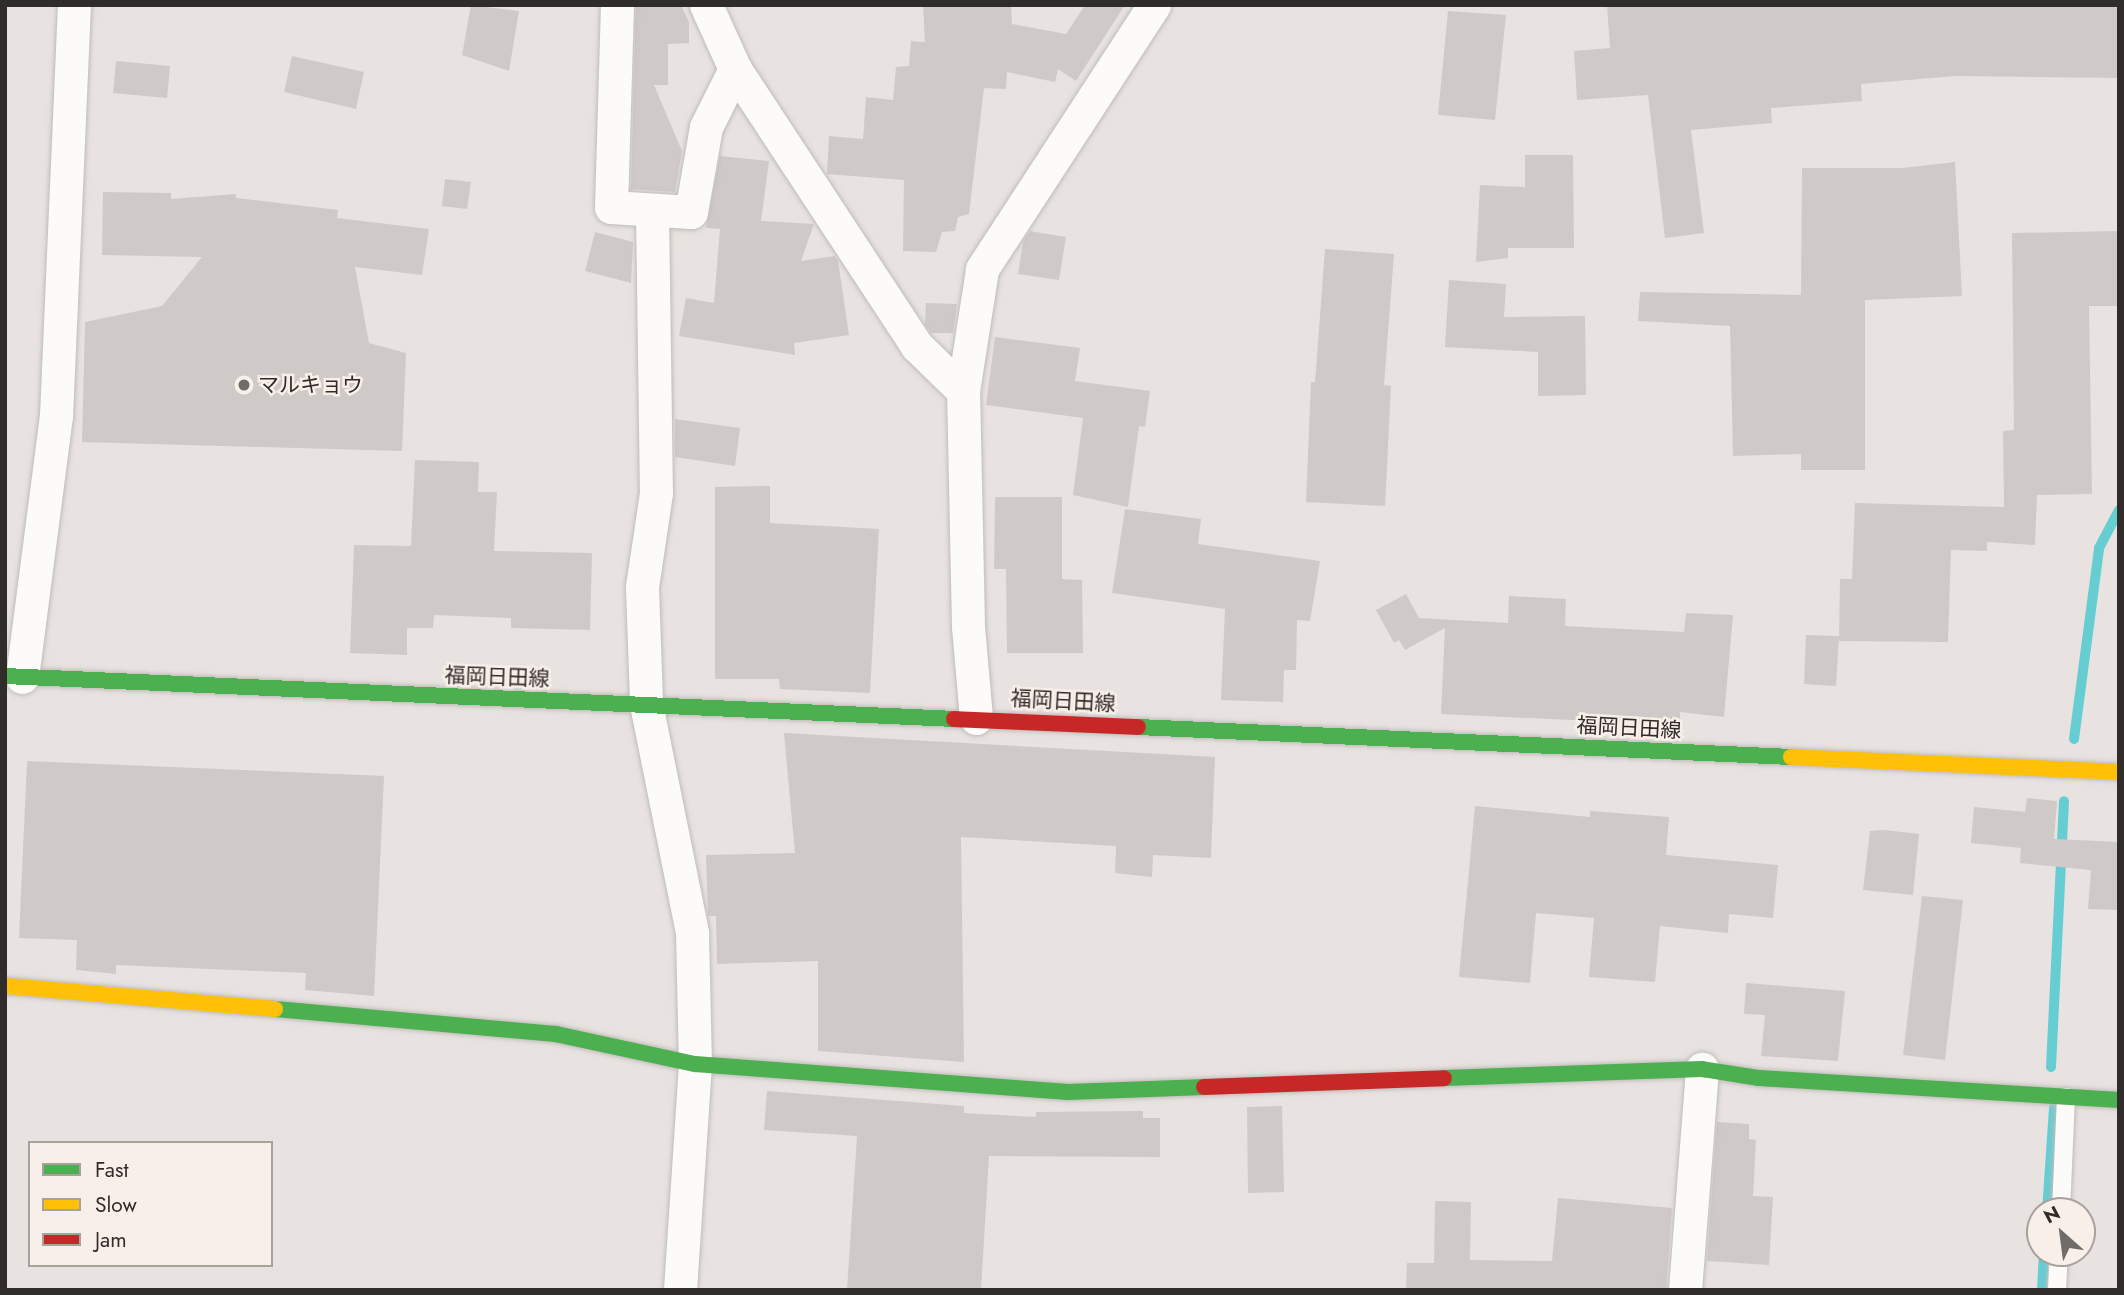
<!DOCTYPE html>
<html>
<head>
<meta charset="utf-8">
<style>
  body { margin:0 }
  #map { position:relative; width:2124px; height:1295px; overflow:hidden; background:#e8e3e0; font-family:Jost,"Noto Sans JP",sans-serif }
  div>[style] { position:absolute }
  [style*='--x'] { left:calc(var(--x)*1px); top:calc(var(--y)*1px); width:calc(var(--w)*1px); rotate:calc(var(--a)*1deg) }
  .stream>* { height:10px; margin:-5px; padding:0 5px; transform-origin:5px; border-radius:5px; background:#66cdd3 }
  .building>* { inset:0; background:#cfcac8 }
  .roads { filter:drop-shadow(0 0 2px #c0bcba) drop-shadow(0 0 2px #c0bcba) }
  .lane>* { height:18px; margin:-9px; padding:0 9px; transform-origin:9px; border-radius:9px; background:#fcfbfa }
  .street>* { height:33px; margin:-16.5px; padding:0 16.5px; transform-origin:16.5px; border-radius:16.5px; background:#fcfbfa }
  .fast>* { height:16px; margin:-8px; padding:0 8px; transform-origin:8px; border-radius:8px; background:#4caf50 }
  .slow>* { height:16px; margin:-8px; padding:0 8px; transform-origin:8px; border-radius:8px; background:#ffc107 }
  .jam>* { height:16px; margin:-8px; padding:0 8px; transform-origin:8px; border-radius:8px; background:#c62828 }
  .dots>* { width:19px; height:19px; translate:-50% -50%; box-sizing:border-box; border:4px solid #f9efe9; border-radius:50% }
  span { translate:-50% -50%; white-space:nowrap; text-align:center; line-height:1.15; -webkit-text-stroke:5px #f9efe9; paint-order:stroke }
  .poi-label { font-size:21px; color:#302c2a }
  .left { translate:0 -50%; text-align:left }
  .street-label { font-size:21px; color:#302c2a }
  .frame { position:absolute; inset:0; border:7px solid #302c2a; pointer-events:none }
  .legend { position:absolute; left:28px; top:1141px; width:245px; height:126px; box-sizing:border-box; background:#f9efe9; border:2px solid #a9a19d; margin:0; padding:9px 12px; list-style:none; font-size:21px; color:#302c2a }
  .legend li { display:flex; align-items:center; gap:14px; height:35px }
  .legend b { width:35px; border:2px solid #a9a19d }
  .north { position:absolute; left:2026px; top:1197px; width:70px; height:70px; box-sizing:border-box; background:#f9efe9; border:2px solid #a9a19d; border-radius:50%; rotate:332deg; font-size:19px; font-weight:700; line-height:28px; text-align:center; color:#302c2a }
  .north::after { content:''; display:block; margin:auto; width:24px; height:32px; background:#706c6a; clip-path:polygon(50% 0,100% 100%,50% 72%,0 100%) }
</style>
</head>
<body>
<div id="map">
  <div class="stream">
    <div style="--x:2074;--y:739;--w:193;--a:-82.5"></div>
    <div style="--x:2099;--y:548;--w:43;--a:-62.2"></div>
    <div style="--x:2051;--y:1067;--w:266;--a:-87.2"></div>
    <div style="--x:2047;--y:1211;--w:104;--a:-86.1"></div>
    <div style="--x:2042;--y:1290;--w:37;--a:-87"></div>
  </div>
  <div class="building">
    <div style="clip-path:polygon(471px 5px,519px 11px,509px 71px,462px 55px)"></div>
    <div style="clip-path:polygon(636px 5px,681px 5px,689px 22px,689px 43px,668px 44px,668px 85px,654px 85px,682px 151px,675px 192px,631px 189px)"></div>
    <div style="clip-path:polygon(923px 5px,1011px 6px,1012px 24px,1066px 34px,1085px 5px,1125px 5px,1076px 81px,1058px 69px,1055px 82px,1007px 72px,1006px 89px,984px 88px,969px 214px,958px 217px,955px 231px,942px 232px,936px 252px,903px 251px,904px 180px,827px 174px,829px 136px,863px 139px,866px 97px,893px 100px,896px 67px,909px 66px,911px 41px,925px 42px)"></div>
    <div style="clip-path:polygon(1607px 5px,2119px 5px,2119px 78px,1955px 76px,1861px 84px,1862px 101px,1771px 108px,1772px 123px,1691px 130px,1704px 233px,1665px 238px,1648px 95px,1577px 100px,1574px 51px,1610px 48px)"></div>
    <div style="clip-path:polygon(1448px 11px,1506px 15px,1495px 120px,1438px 115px)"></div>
    <div style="clip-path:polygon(292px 56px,364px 72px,356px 109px,284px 92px)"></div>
    <div style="clip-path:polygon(116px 61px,170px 66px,167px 98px,113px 93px)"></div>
    <div style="clip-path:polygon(1525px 155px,1573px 155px,1574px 248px,1508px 248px,1508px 258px,1476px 262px,1480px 185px,1525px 187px)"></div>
    <div style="clip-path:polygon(720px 156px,769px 161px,761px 221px,814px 224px,801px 261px,835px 256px,838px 261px,849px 335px,794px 343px,795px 355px,679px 336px,686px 298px,714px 303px,720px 229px,706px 228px)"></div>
    <div style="clip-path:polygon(1955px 162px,1962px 296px,1865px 300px,1865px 470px,1801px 470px,1801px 454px,1733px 456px,1730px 326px,1638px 321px,1640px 292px,1801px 295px,1802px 168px,1903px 168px)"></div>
    <div style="clip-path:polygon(445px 179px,471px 182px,467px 209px,442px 206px)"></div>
    <div style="clip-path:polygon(103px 192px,171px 193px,171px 199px,236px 194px,236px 198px,338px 210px,337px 218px,429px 229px,422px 275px,355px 267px,369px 343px,406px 353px,402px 451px,82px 442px,85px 322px,162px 306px,202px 257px,102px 255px)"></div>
    <div style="clip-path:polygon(1030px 231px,1066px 237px,1059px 280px,1018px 274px,1023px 242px)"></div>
    <div style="clip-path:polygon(2119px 231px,2119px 306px,2089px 306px,2092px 494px,2037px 495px,2035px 545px,1987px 542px,1987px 551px,1951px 550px,1948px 642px,1839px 641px,1840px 579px,1852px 579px,1855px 503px,2004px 507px,2003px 431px,2014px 430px,2012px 233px)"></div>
    <div style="clip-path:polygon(595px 232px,633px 242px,631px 283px,585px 271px)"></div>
    <div style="clip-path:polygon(1325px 249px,1394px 254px,1384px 385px,1391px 386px,1385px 506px,1306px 502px,1311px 382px,1315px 382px)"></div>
    <div style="clip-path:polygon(1449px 280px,1506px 284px,1504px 317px,1585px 316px,1586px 395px,1538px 396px,1538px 352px,1445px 347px)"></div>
    <div style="clip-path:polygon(926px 303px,957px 304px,953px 333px,931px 333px,925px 324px)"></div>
    <div style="clip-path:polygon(995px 337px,1080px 348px,1075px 381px,1150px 391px,1145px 427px,1139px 426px,1128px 507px,1073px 495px,1083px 418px,986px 405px)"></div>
    <div style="clip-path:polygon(675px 419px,740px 428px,735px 466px,675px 457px)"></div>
    <div style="clip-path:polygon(415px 460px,479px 462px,478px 492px,497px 492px,494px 551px,592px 553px,590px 630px,511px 628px,511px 618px,434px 615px,433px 628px,407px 628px,407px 655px,350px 653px,354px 545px,411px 546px)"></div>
    <div style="clip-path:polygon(770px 486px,770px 523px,879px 529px,870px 693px,780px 689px,779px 679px,715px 679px,715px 487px)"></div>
    <div style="clip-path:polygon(995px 497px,1062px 497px,1062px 579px,1082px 580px,1083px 653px,1007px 653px,1006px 569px,994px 569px)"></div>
    <div style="clip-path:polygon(1125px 509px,1201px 519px,1198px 544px,1320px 561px,1310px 621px,1297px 620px,1296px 670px,1284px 670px,1283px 702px,1221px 700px,1225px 609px,1112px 593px)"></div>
    <div style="clip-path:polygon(1406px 594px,1419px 618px,1508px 623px,1509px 596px,1566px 599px,1565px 626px,1684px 632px,1686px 613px,1733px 615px,1724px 717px,1680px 712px,1680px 725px,1441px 714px,1445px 628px,1405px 650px,1399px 640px,1394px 643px,1376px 610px)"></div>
    <div style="clip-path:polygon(1806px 635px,1839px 636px,1836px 686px,1804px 684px)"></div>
    <div style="clip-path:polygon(784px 733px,1215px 757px,1211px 858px,1153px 855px,1152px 877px,1115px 873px,1116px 846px,961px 837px,964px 1062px,818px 1051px,818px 961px,717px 964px,716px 916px,708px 916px,706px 855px,795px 853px)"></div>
    <div style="clip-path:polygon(27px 761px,384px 776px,374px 996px,305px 990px,306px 973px,116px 965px,116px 974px,76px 970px,77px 940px,19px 938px)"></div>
    <div style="clip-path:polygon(2027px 798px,2057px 801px,2054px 839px,2119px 842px,2119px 910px,2088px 909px,2091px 870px,2020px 863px,2021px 848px,1971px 843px,1974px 807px,2025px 812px)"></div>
    <div style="clip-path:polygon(1475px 806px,1590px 817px,1590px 811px,1669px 817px,1666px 855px,1778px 865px,1773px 918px,1729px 914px,1728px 933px,1660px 926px,1655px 982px,1589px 977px,1594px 918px,1536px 913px,1530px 983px,1459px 977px)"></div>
    <div style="clip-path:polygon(1884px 830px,1919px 834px,1913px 895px,1863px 890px,1870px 831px)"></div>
    <div style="clip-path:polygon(1922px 896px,1963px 900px,1945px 1060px,1903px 1055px)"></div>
    <div style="clip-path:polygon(1746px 983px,1845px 991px,1838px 1061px,1761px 1056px,1765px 1015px,1744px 1014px)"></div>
    <div style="clip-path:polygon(767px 1091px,964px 1106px,964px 1113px,1036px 1117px,1036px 1112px,1143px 1111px,1143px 1118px,1160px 1118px,1160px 1157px,989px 1156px,981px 1290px,847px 1290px,857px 1136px,764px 1130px)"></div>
    <div style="clip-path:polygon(1282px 1106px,1284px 1192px,1248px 1193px,1247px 1107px)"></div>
    <div style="clip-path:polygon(1717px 1122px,1749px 1124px,1749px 1139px,1756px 1140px,1753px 1196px,1773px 1197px,1769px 1265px,1707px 1261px)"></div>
    <div style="clip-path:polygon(1558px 1198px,1672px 1208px,1666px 1290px,1406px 1290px,1407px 1263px,1434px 1263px,1435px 1201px,1471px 1202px,1470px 1260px,1552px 1261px)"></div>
  </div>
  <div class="roads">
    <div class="lane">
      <div style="--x:2061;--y:1211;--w:114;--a:-87.5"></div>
      <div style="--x:2057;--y:1290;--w:37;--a:-87"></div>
    </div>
    <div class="street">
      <div style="--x:617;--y:5;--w:202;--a:91.7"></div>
      <div style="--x:611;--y:207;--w:80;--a:3.6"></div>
      <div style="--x:691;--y:212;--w:86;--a:-80"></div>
      <div style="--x:706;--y:127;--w:65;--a:-63.4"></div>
      <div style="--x:706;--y:5;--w:70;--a:65.6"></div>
      <div style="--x:735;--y:69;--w:331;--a:56.7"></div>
      <div style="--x:917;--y:346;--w:64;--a:44.4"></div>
      <div style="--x:652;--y:210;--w:283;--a:89.2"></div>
      <div style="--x:656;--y:493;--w:95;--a:98.5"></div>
      <div style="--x:642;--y:587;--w:117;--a:88"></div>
      <div style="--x:646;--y:704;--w:234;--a:78.6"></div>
      <div style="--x:692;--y:933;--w:131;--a:88.7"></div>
      <div style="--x:695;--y:1064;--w:226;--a:93.8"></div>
      <div style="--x:22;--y:677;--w:263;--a:-82.6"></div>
      <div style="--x:56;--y:416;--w:411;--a:-87.5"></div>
      <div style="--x:976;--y:718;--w:92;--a:-95"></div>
      <div style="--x:968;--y:626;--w:235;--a:-91.2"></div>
      <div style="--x:963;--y:391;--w:123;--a:-81.1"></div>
      <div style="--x:982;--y:269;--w:315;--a:-56.9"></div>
      <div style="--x:1685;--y:1290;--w:222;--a:-85.6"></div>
    </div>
    <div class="fast">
      <div style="--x:5;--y:676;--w:950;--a:2.59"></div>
      <div style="--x:1138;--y:727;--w:654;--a:2.63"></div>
      <div style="--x:275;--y:1009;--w:282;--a:5.1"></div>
      <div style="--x:556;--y:1034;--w:142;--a:12.2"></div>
      <div style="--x:695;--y:1064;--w:374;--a:4.3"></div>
      <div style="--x:1068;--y:1092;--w:136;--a:-2.1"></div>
      <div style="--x:1444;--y:1078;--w:258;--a:-2"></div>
      <div style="--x:1702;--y:1069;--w:58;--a:9"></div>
      <div style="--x:1759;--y:1078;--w:361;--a:3.5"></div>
    </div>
    <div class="slow">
      <div style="--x:1791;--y:757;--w:328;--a:2.6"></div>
      <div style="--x:5;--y:986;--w:271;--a:4.9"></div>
    </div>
    <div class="jam">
      <div style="--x:954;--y:719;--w:184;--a:2.5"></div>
      <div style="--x:1204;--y:1087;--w:240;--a:-2.1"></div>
    </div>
  </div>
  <div class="dots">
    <div style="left:244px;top:385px;background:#706c6a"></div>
  </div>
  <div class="poi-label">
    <span class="left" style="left:258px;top:385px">マルキョウ</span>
  </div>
  <div class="street-label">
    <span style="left:497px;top:677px;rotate:2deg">福岡日田線</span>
    <span style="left:1063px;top:701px;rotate:3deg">福岡日田線</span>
    <span style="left:1629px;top:728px;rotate:3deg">福岡日田線</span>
  </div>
  <div class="frame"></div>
  <ul class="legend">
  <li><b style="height:9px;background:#4caf50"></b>Fast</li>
  <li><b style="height:9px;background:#ffc107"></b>Slow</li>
  <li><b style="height:9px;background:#c62828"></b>Jam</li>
  </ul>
  <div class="north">N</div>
</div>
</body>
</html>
